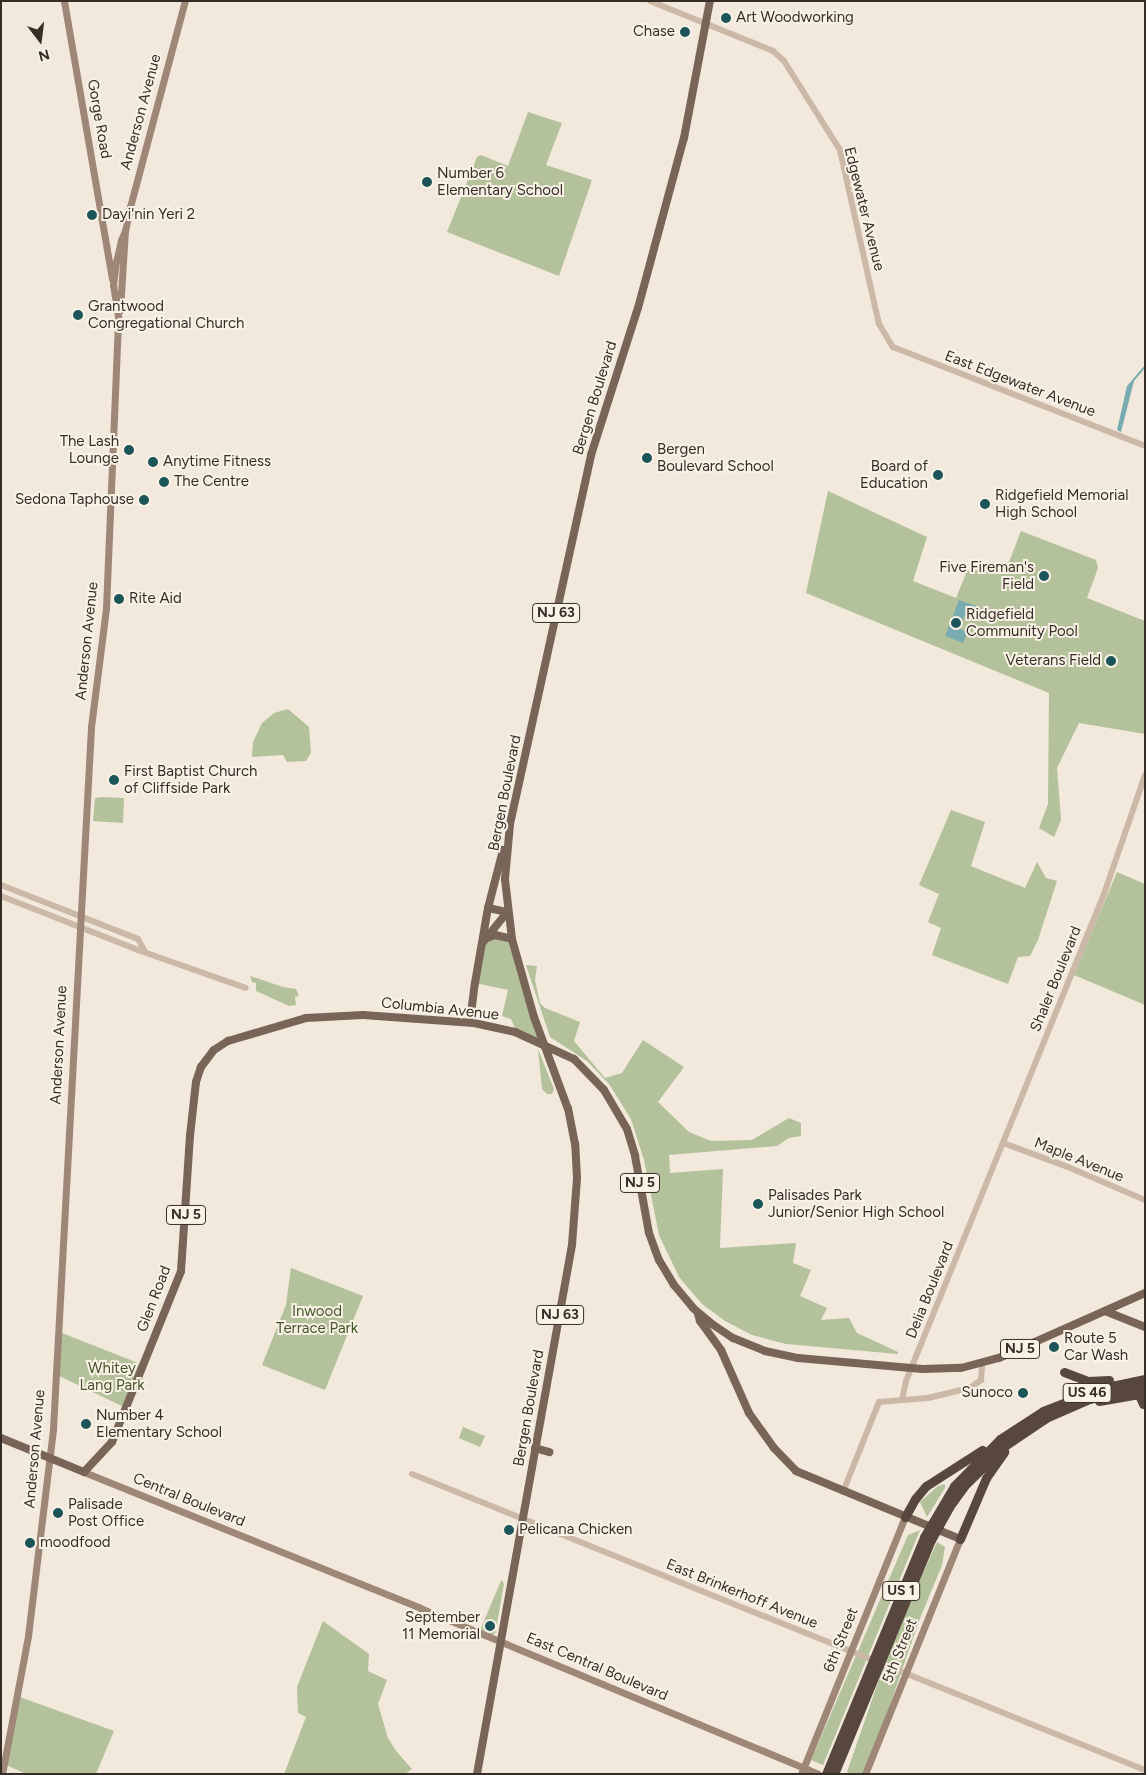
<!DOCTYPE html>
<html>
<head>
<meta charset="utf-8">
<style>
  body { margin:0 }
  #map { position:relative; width:1146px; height:1775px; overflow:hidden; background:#f2e8db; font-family:Figtree,sans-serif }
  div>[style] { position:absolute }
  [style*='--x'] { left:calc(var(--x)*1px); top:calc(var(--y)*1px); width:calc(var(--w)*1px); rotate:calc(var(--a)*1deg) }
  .green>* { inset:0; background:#b3c29a }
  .water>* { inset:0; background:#79acb0 }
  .tertiary>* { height:6px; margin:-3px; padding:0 3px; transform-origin:3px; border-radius:3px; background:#cbb8a6 }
  .secondary>* { height:7px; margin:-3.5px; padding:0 3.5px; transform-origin:3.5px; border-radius:3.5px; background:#9f8777 }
  .primary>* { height:8px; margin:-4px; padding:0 4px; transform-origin:4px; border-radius:4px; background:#796458 }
  .motorway>* { height:9px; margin:-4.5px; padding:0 4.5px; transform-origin:4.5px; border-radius:4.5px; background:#58473e }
  .dots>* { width:14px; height:14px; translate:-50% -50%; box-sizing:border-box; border:2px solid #faf2e7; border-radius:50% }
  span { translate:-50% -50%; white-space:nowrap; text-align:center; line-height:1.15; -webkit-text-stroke:4px #faf2e7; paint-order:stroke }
  .shield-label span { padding:1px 4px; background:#faf2e7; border:1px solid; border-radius:4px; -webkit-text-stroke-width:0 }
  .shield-label { font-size:14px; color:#372d27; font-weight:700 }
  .poi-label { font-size:15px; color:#372d27 }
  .left { translate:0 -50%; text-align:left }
  .right { translate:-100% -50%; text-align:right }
  .street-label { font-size:15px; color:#372d27 }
  .park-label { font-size:15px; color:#45562a }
  .frame { position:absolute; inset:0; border:2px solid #372d27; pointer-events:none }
  .north { position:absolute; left:15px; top:15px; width:50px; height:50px; -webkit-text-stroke:4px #faf2e7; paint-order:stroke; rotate:165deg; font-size:14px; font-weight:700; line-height:20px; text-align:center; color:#372d27 }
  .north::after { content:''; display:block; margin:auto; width:18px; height:22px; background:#372d27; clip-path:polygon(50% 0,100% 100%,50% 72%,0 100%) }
</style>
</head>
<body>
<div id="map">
  <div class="green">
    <div style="clip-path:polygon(528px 112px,562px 123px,546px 165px,592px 180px,559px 276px,447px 232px,477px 157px,481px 155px,508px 166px)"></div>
    <div style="clip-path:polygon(828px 491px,927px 537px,913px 581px,956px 598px,967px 571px,1007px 567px,1021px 531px,1096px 560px,1098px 568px,1087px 598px,1145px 621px,1145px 734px,1079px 723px,1057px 768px,1061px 820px,1054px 837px,1039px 828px,1048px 804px,1049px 693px,806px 593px)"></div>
    <div style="clip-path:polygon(288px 709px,309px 727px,311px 753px,306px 761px,287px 762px,283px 755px,252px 757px,253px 742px,262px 723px,274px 713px)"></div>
    <div style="clip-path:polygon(102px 797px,124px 798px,123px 823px,93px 821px,95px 798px)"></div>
    <div style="clip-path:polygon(951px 810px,985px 822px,971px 866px,1025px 888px,1037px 862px,1046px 878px,1057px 881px,1038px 940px,1030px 956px,1018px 957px,1008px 984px,932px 955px,941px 928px,928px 922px,939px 894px,919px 885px)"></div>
    <div style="clip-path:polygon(1117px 872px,1145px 884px,1145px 1005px,1074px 975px)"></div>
    <div style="clip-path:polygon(487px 938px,512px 939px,544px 1045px,517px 1033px,511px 1019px,502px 1016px,508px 990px,475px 983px,483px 942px)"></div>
    <div style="clip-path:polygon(526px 965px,537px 966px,535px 980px,540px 1003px,545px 1008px,580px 1022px,574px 1041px,605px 1078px,622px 1073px,643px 1040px,684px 1067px,658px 1102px,689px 1132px,711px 1141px,752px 1140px,789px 1118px,801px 1123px,801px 1136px,789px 1138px,777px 1146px,669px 1155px,670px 1173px,723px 1169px,720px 1248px,796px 1243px,793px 1263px,811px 1270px,800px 1296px,827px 1308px,821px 1320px,849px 1318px,857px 1333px,898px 1352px,898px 1354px,786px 1344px,752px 1335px,725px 1321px,702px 1304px,679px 1277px,659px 1235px,644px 1160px,631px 1119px,609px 1084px,587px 1061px,550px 1037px)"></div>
    <div style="clip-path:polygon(250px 976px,283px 987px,296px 989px,299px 996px,295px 997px,296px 1005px,289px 1006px,256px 991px,256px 983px,252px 982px)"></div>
    <div style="clip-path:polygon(538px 1049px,554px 1089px,552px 1094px,547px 1094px,542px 1089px)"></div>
    <div style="clip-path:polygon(291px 1268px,363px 1296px,325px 1390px,262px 1365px,286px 1305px)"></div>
    <div style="clip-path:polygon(57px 1331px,143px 1365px,126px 1408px,55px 1374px)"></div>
    <div style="clip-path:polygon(463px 1427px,485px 1436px,480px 1447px,459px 1438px)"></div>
    <div style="clip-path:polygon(945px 1484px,945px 1488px,927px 1517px,920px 1502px,938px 1486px)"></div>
    <div style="clip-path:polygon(920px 1530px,823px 1765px,811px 1760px,908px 1535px)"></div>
    <div style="clip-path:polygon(937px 1542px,945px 1547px,942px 1565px,919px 1621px,866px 1774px,850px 1774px,847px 1772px,891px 1645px)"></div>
    <div style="clip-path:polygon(502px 1580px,504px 1584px,495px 1634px,492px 1635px,482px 1631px,481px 1628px,500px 1583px)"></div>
    <div style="clip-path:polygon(323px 1621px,369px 1654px,368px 1671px,387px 1680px,378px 1704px,388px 1738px,396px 1751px,412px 1769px,405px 1774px,284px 1774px,306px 1717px,298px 1713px,297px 1687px)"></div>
    <div style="clip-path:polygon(17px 1696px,114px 1731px,96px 1774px,26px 1774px,4px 1764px)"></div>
  </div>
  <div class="water">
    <div style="clip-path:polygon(1145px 365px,1145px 368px,1134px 381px,1121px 432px,1117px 430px,1127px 386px)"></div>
    <div style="clip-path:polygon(959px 600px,976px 606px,972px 616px,965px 614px,960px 629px,968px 632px,963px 643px,945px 636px)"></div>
  </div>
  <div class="tertiary">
    <div style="--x:650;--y:1;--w:133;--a:22.1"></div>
    <div style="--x:773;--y:51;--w:15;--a:42"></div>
    <div style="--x:784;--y:61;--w:105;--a:57.8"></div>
    <div style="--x:840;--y:150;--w:178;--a:77.4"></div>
    <div style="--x:879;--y:324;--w:27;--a:59"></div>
    <div style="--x:893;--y:347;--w:271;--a:21.4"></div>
    <div style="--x:1;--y:885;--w:147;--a:21.5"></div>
    <div style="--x:138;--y:939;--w:13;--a:61"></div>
    <div style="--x:1;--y:896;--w:147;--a:21.5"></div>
    <div style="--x:138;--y:950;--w:114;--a:19.4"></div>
    <div style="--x:1003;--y:1143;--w:69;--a:20.3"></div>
    <div style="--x:1068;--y:1167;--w:84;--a:23.2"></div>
    <div style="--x:902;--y:1400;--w:19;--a:-78"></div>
    <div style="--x:906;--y:1381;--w:526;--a:-67.87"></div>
    <div style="--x:1104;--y:894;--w:126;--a:-71"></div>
    <div style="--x:412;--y:1474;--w:791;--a:21.99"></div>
    <div style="--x:843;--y:1492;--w:97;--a:-68.2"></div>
    <div style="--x:879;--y:1402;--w:49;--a:-4.7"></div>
    <div style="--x:928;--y:1398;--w:43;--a:-13.4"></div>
    <div style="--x:970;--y:1388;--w:14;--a:-36"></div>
    <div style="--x:981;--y:1380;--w:16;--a:-86"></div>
  </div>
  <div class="secondary">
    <div style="--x:64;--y:1;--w:282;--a:80.2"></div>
    <div style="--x:120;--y:310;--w:79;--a:-86.4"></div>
    <div style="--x:125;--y:231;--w:25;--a:-78"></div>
    <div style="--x:130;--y:207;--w:213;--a:-75.1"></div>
    <div style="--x:84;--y:1472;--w:362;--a:22"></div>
    <div style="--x:420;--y:1608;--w:431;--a:22.6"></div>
    <div style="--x:2;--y:1774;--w:140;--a:-79.3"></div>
    <div style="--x:28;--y:1636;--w:209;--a:-83.1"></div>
    <div style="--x:53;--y:1429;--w:703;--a:-86.9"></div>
    <div style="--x:91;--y:727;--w:120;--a:-82.8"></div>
    <div style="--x:106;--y:608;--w:292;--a:-87.6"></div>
    <div style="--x:118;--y:316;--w:31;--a:-99"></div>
    <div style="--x:113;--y:285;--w:23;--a:-83"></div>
    <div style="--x:116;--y:262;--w:23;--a:-77"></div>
    <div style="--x:121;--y:240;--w:10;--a:-66"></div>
    <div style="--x:801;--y:1774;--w:277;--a:-68"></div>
    <div style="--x:865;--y:1774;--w:253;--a:-68"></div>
  </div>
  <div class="primary">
    <div style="--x:488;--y:908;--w:19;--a:12"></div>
    <div style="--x:487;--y:938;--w:9;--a:-21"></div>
    <div style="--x:495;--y:935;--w:17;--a:13"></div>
    <div style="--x:483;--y:942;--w:38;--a:-51"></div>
    <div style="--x:474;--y:1023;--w:17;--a:-97"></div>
    <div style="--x:472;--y:1006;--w:23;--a:-83"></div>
    <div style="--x:475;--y:983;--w:76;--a:-80.2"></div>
    <div style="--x:488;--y:908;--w:60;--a:-75.5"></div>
    <div style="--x:1105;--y:1311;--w:43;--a:21.8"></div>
    <div style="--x:698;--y:1314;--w:7;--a:74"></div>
    <div style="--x:700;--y:1321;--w:36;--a:54"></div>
    <div style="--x:721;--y:1350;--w:69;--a:66"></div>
    <div style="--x:749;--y:1413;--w:43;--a:54.5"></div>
    <div style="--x:774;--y:1448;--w:32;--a:46"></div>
    <div style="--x:796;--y:1471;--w:178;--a:22.5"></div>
    <div style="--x:1;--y:1438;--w:90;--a:22.3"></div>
    <div style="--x:84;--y:1472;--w:41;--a:-47"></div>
    <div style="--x:112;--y:1442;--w:184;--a:-68"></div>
    <div style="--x:181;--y:1271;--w:135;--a:-86.2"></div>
    <div style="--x:190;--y:1136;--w:54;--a:-83.7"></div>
    <div style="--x:196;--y:1082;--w:16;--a:-72"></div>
    <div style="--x:201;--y:1067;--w:21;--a:-53"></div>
    <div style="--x:214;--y:1050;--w:17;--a:-33"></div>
    <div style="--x:228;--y:1041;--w:81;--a:-16.4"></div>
    <div style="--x:306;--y:1018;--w:57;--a:-3"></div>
    <div style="--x:363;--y:1015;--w:111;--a:4.1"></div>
    <div style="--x:474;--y:1023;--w:42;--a:12.4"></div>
    <div style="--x:515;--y:1032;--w:65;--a:24.6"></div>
    <div style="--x:574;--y:1059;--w:43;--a:45.9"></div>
    <div style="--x:604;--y:1090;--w:45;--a:59.5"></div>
    <div style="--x:627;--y:1129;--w:28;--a:73"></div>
    <div style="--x:635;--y:1156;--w:78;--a:79.7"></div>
    <div style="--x:649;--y:1233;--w:29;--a:70"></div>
    <div style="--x:659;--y:1260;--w:29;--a:59"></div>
    <div style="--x:674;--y:1285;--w:30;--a:50"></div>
    <div style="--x:693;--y:1308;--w:25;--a:40"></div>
    <div style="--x:712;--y:1324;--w:25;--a:34"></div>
    <div style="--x:733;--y:1338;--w:35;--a:22"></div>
    <div style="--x:765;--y:1351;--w:34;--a:12"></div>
    <div style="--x:798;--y:1358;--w:125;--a:5"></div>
    <div style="--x:923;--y:1369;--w:38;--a:-2"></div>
    <div style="--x:961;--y:1368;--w:39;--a:-15"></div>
    <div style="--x:999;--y:1358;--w:160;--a:-24"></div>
    <div style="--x:535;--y:1448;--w:15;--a:16"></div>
    <div style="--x:477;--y:1774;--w:537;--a:-79.82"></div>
    <div style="--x:572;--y:1245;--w:67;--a:-85.7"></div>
    <div style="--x:577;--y:1178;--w:34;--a:-93"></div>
    <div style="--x:575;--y:1144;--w:36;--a:-101"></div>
    <div style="--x:568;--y:1109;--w:98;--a:-110.3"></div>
    <div style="--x:534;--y:1017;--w:81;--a:-105.8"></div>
    <div style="--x:512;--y:939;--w:60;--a:-96.7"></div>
    <div style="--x:505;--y:879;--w:55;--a:-84.8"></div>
    <div style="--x:510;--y:824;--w:378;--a:-77.6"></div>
    <div style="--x:591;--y:455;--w:154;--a:-72.3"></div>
    <div style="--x:638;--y:308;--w:176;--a:-74.9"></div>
    <div style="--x:684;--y:138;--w:139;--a:-79.3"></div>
  </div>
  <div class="motorway">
    <div style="--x:1064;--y:1372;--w:26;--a:21"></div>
    <div style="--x:1088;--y:1381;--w:21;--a:-3"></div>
    <div style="--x:1099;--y:1401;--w:47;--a:-9.9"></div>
    <div style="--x:1143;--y:1404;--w:8;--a:-113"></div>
    <div style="--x:1140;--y:1397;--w:6;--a:-45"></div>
    <div style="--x:905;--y:1517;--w:21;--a:-61"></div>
    <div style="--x:915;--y:1499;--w:17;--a:-50"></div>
    <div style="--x:926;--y:1486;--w:67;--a:-32.7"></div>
    <div style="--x:960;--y:1539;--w:66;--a:-66.9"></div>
    <div style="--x:986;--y:1478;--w:32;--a:-55"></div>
    <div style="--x:826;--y:1774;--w:256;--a:-67.5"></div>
    <div style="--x:924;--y:1537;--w:59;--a:-59.5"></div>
    <div style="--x:954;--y:1486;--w:66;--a:-45.6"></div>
    <div style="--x:1000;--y:1439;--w:51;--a:-33.1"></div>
    <div style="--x:1043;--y:1411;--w:63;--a:-21.3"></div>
    <div style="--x:1102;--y:1388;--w:44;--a:-11.8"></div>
    <div style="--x:834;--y:1774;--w:253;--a:-67.5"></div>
    <div style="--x:931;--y:1540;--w:38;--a:-61"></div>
    <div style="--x:949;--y:1507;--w:29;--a:-54"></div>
    <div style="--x:966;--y:1484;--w:56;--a:-44.3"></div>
    <div style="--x:1006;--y:1445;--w:48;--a:-34"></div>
    <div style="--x:1046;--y:1418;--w:47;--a:-23.8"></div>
    <div style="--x:1089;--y:1399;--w:57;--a:-13.1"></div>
  </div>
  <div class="dots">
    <div style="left:726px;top:18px;background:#1b5459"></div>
    <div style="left:685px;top:32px;background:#1b5459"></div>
    <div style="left:427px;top:182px;background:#1b5459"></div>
    <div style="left:92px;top:215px;background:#1b5459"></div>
    <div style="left:78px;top:315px;background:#1b5459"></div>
    <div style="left:129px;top:450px;background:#1b5459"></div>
    <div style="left:647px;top:458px;background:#1b5459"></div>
    <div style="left:153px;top:462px;background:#1b5459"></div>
    <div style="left:938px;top:475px;background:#1b5459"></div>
    <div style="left:164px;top:482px;background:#1b5459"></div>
    <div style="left:144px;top:500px;background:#1b5459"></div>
    <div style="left:985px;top:504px;background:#1b5459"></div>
    <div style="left:1044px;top:576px;background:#1b5459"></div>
    <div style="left:119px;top:599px;background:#1b5459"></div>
    <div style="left:956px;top:623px;background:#1b5459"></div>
    <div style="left:1111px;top:661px;background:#1b5459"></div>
    <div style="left:114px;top:780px;background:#1b5459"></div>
    <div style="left:758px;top:1204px;background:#1b5459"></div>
    <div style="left:1054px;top:1347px;background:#1b5459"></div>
    <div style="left:1023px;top:1393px;background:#1b5459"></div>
    <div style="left:86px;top:1424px;background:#1b5459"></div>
    <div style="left:58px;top:1513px;background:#1b5459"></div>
    <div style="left:509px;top:1530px;background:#1b5459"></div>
    <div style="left:30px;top:1543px;background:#1b5459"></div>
    <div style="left:490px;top:1626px;background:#1b5459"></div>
  </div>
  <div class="shield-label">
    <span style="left:556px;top:613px">NJ 63</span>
    <span style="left:640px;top:1183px">NJ 5</span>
    <span style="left:186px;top:1215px">NJ 5</span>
    <span style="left:560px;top:1315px">NJ 63</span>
    <span style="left:1020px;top:1349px">NJ 5</span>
    <span style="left:1087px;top:1393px">US 46</span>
    <span style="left:901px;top:1591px">US 1</span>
  </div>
  <div class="poi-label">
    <span class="left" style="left:736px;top:18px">Art Woodworking</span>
    <span class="right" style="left:675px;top:32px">Chase</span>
    <span class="left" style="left:437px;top:182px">Number 6<br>Elementary School</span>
    <span class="left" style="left:102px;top:215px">Dayi'nin Yeri 2</span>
    <span class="left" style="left:88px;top:315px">Grantwood<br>Congregational Church</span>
    <span class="right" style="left:119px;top:450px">The Lash<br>Lounge</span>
    <span class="left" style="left:657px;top:458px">Bergen<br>Boulevard School</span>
    <span class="left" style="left:163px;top:462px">Anytime Fitness</span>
    <span class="right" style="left:928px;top:475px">Board of<br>Education</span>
    <span class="left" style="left:174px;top:482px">The Centre</span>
    <span class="left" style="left:995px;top:504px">Ridgefield Memorial<br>High School</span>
    <span class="right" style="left:134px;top:500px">Sedona Taphouse</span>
    <span class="right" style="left:1034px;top:576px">Five Fireman's<br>Field</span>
    <span class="left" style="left:129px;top:599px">Rite Aid</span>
    <span class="left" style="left:966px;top:623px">Ridgefield<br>Community Pool</span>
    <span class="right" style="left:1101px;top:661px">Veterans Field</span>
    <span class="left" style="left:124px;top:780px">First Baptist Church<br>of Cliffside Park</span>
    <span class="left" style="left:768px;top:1204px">Palisades Park<br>Junior/Senior High School</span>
    <span class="left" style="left:1064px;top:1347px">Route 5<br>Car Wash</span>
    <span class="right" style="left:1013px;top:1393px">Sunoco</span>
    <span class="left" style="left:96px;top:1424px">Number 4<br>Elementary School</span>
    <span class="left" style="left:68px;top:1513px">Palisade<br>Post Office</span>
    <span class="left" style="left:519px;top:1530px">Pelicana Chicken</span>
    <span class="left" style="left:40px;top:1543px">moodfood</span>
    <span class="right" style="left:480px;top:1626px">September<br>11 Memorial</span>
  </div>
  <div class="street-label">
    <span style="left:141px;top:112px;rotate:-75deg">Anderson Avenue</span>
    <span style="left:99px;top:119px;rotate:80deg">Gorge Road</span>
    <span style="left:864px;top:209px;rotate:76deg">Edgewater Avenue</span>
    <span style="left:1020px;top:384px;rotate:21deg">East Edgewater Avenue</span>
    <span style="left:595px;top:398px;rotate:-73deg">Bergen Boulevard</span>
    <span style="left:87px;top:641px;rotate:-84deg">Anderson Avenue</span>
    <span style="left:505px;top:793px;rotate:-79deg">Bergen Boulevard</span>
    <span style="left:1056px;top:979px;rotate:-68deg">Shaler Boulevard</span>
    <span style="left:440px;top:1009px;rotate:6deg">Columbia Avenue</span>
    <span style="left:59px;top:1045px;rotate:-87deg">Anderson Avenue</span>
    <span style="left:1079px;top:1160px;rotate:22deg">Maple Avenue</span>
    <span style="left:930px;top:1290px;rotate:-68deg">Delia Boulevard</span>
    <span style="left:154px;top:1299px;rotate:-69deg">Glen Road</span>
    <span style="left:529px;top:1408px;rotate:-80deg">Bergen Boulevard</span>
    <span style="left:35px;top:1449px;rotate:-85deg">Anderson Avenue</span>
    <span style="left:189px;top:1500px;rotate:22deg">Central Boulevard</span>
    <span style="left:742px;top:1594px;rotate:22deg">East Brinkerhoff Avenue</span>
    <span style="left:841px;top:1640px;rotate:-68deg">6th Street</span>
    <span style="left:900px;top:1651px;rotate:-68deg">5th Street</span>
    <span style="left:597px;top:1667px;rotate:23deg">East Central Boulevard</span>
  </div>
  <div class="park-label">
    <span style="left:317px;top:1320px">Inwood<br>Terrace Park</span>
    <span style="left:112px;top:1377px">Whitey<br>Lang Park</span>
  </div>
  <div class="frame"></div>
  <div class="north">N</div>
</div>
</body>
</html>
